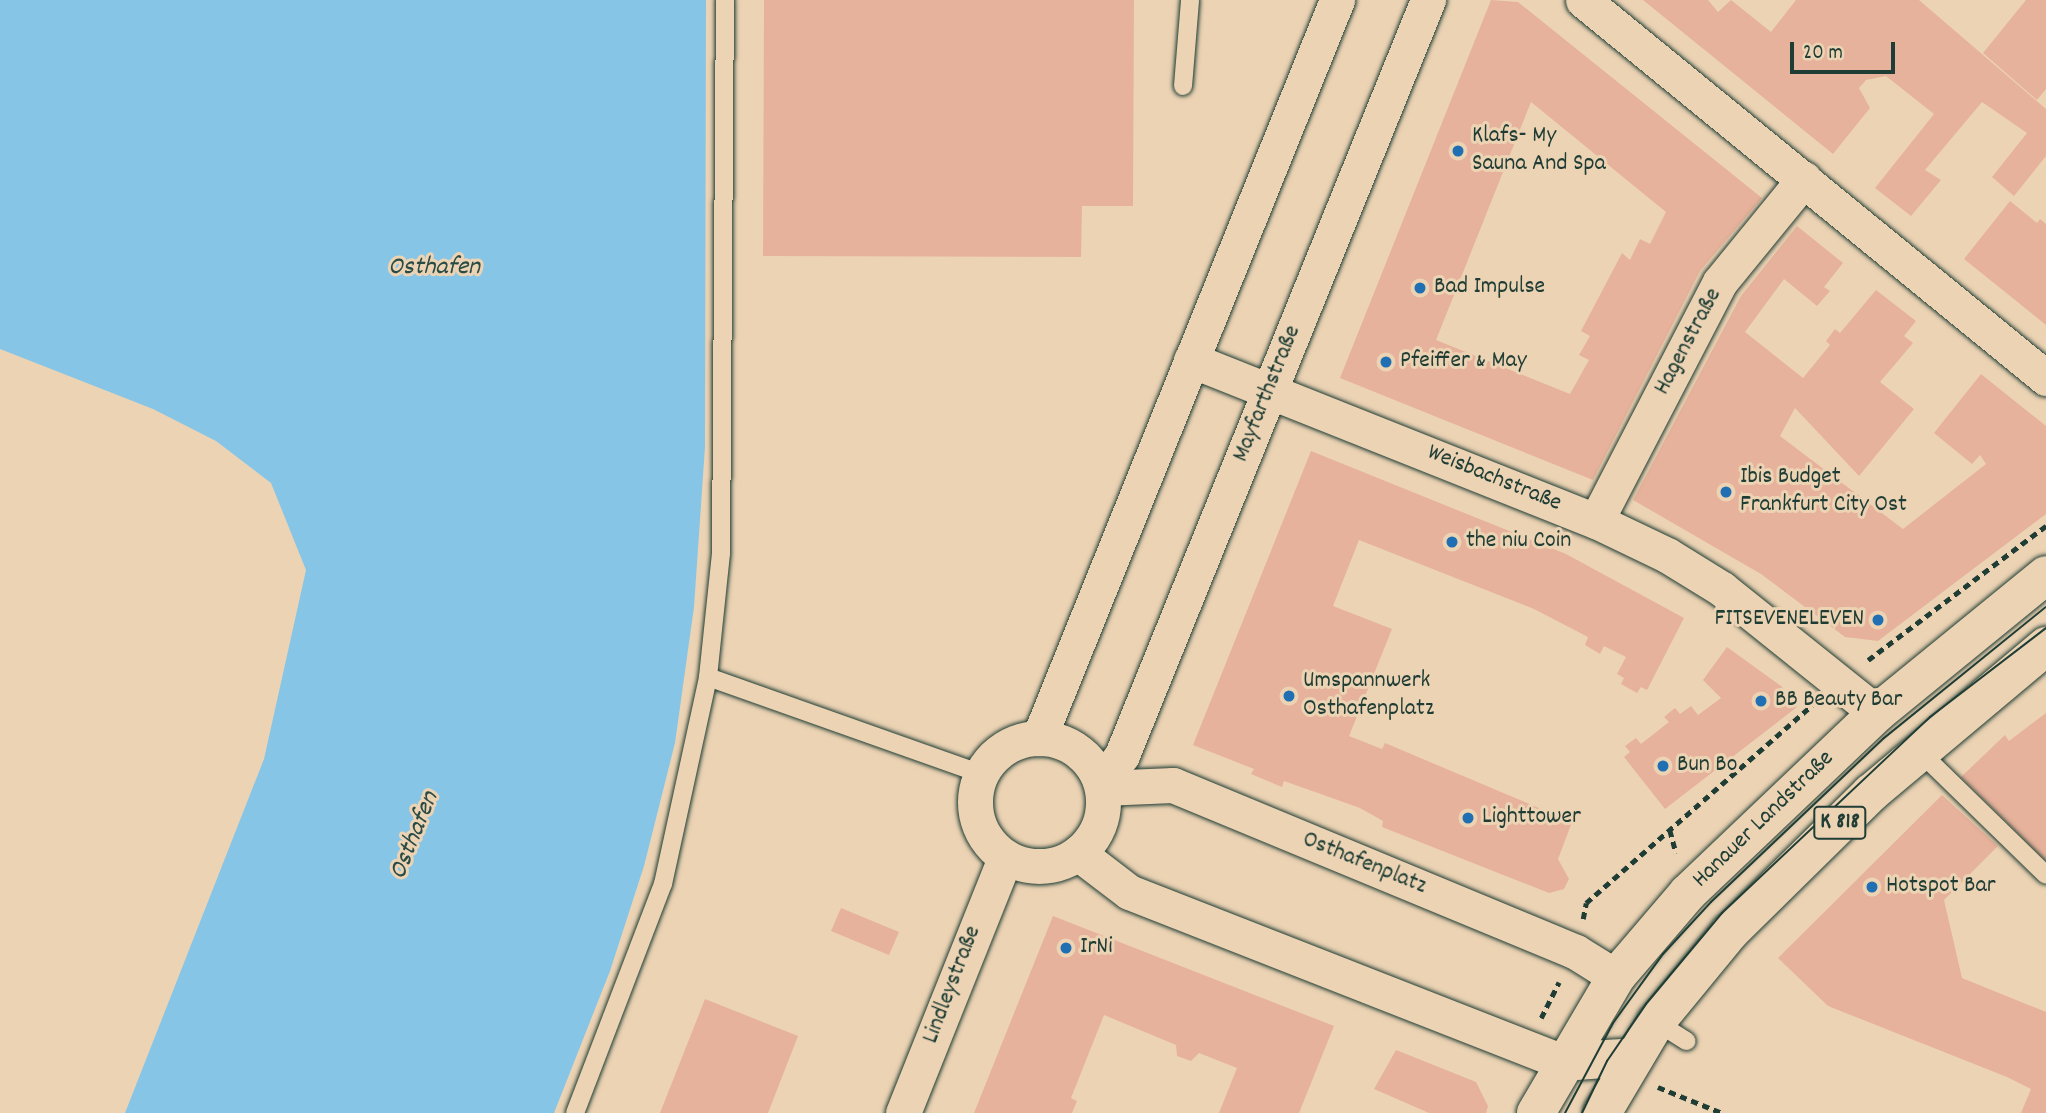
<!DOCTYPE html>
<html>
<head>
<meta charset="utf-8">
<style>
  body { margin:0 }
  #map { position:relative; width:2046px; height:1113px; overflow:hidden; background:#ecd3b4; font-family:Dekko,sans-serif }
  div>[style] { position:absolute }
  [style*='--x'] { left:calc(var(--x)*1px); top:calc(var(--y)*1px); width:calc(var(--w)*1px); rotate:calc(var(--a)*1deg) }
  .water>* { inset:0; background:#87c5e7 }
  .building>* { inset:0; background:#e7b29b }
  .path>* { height:4.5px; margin-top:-2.25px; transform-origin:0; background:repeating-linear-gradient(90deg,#1f3d34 0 7px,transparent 0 12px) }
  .roads { filter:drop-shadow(0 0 2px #1f3d34) drop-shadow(0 0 2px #1f3d34) }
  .lane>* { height:18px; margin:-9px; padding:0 9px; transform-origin:9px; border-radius:9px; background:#ecd3b4 }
  .street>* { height:35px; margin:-17.5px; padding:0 17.5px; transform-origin:17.5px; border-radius:17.5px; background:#ecd3b4 }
  .street>.ring { margin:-17.5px; padding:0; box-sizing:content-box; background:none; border:35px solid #ecd3b4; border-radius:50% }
  .primary>* { height:38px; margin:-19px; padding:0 19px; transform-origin:19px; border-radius:19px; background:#ecd3b4 }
  .tram>* { height:2px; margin:-1px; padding:0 1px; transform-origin:1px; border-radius:1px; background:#1f3d34 }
  .dots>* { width:19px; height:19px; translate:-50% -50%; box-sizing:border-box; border:4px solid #ecd3b4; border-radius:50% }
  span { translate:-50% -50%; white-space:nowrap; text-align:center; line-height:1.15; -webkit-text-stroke:6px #ecd3b4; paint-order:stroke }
  .shield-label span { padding:2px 5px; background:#ecd3b4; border:2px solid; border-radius:5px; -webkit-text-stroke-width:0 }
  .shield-label { font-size:23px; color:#1f3d34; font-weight:700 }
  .poi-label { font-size:24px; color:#1f3d34 }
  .left { translate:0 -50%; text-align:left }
  .right { translate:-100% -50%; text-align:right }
  .street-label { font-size:24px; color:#1f3d34 }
  .water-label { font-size:26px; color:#294b46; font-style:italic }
  .scale { position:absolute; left:1790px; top:42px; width:105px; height:32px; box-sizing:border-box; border:4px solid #1f3d34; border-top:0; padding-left:9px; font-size:21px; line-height:24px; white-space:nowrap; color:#1f3d34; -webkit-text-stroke:5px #ecd3b4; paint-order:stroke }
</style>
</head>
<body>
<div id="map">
  <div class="water">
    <div style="clip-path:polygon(0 0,706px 0,705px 447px,694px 607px,675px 743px,644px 866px,610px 971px,554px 1113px,125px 1113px,264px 759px,306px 570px,271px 483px,216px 441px,153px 409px,0 349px)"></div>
  </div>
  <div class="building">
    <div style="clip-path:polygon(764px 0,1134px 0,1133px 206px,1082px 206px,1081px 257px,763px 256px)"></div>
    <div style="clip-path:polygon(evenodd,1491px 0,1518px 2px,1762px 198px,1700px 271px,1593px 480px,1340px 378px,1491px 0,1531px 102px,1666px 212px,1650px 244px,1640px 239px,1630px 260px,1622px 253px,1581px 331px,1590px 336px,1579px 355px,1589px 360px,1570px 394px,1436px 340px,1531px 102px)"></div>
    <div style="clip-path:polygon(1643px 0,1708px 0,1718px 12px,1731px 0,1771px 32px,1796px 0,1919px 0,2046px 109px,2046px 156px,2014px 196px,1992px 177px,2027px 133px,1982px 102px,1925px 170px,1941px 180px,1911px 216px,1875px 188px,1934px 114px,1886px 76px,1866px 80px,1859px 88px,1870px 108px,1833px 154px)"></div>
    <div style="clip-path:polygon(2026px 0,2046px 0,2046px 89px,2037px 100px,1983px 53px)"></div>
    <div style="clip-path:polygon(2010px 201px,2037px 223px,2040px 219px,2046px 224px,2046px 325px,1964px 259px)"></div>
    <div style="clip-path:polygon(1797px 226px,1843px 263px,1824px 287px,1830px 291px,1817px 306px,1784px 279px,1745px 332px,1803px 378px,1830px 345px,1826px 341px,1835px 329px,1840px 333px,1876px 290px,1916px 321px,1904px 336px,1913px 343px,1880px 382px,1914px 409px,1859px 476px,1795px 408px,1780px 436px,1903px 529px,1986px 464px,1980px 455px,1972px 464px,1934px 433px,1981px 374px,2046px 426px,2046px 514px,1878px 641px,1845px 637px,1761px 574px,1633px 500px,1741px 296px)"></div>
    <div style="clip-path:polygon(1311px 451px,1566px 554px,1684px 618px,1647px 690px,1641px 687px,1637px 693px,1621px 684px,1624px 678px,1617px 674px,1626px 657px,1604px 646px,1600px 654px,1585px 645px,1588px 637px,1534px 609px,1359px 540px,1333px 606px,1392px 629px,1349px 736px,1382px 749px,1385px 743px,1572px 822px,1558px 859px,1569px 879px,1564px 889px,1549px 893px,1382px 827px,1383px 821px,1360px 808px,1284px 781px,1282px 787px,1251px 774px,1254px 769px,1193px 745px)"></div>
    <div style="clip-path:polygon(1727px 647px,1781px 686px,1797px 707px,1665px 809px,1624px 757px,1630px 752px,1625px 746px,1636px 738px,1641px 744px,1669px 722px,1664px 717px,1675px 708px,1680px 714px,1691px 706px,1698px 715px,1721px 698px,1703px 680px)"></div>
    <div style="clip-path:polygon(2046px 713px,2046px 861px,1961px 777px,2005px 735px,2009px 741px)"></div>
    <div style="clip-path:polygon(1942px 795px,1998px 846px,1944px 900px,1962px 978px,2046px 1012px,2046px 1113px,2021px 1113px,2031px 1089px,2007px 1077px,1828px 1006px,1778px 958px)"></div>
    <div style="clip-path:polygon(841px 908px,899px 932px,889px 955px,831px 931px)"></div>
    <div style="clip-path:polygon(1053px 916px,1334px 1026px,1299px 1113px,1219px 1113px,1237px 1068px,1199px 1053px,1191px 1061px,1177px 1056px,1176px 1045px,1104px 1015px,1071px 1098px,1077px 1101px,1072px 1113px,974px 1113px)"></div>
    <div style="clip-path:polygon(705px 999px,798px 1036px,768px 1113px,660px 1113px)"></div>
    <div style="clip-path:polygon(1396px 1050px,1476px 1082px,1488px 1106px,1486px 1113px,1429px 1113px,1374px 1089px)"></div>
  </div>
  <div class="path">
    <div style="--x:1868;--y:660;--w:223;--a:-37"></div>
    <div style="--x:1670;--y:830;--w:24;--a:75"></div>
    <div style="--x:1583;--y:919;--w:16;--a:-79"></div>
    <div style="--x:1586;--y:903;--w:300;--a:-41.2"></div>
    <div style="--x:1541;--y:1018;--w:40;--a:-63.4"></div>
    <div style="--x:1658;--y:1087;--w:69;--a:22.1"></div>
  </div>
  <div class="roads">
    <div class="lane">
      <div style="--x:1183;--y:86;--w:86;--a:-85.3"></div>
      <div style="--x:708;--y:677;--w:291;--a:19.5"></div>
      <div style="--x:1919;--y:751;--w:177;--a:44.3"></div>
      <div style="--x:1656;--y:1022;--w:36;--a:32"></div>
      <div style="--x:575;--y:1113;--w:245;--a:-69"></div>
      <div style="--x:663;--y:884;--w:212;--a:-77.7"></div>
      <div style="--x:708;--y:677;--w:125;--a:-84"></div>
      <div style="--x:721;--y:553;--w:553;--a:-89.59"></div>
    </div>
    <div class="street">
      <div style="--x:1583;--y:0;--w:598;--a:39.23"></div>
      <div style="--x:1191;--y:360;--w:436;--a:21.7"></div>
      <div style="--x:1596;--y:521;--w:79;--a:25.6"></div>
      <div style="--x:1667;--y:555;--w:65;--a:31.7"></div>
      <div style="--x:1722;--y:589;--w:198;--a:38.7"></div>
      <div style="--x:1596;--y:521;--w:269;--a:-62.6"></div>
      <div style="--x:1720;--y:282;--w:133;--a:-50.8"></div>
      <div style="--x:1039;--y:738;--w:796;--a:-68.01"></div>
      <div class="ring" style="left:975px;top:738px;width:93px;height:93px"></div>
      <div style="--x:1101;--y:783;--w:35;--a:-53"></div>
      <div style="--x:1122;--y:755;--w:815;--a:-67.94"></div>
      <div style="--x:1102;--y:788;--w:71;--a:-2.4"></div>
      <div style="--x:1173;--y:785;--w:436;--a:22.5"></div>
      <div style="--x:1576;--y:952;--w:47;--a:32"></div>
      <div style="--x:1078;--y:853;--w:64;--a:37.4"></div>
      <div style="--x:1129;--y:892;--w:465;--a:21.4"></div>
      <div style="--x:903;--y:1113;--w:275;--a:-68.2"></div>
    </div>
    <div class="primary">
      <div style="--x:1562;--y:1062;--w:73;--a:-3.9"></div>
      <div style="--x:1536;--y:1113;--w:158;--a:-59.5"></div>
      <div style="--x:1616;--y:977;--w:111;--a:-49.4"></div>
      <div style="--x:1688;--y:893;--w:261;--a:-43.6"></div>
      <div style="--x:1877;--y:713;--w:218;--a:-39.2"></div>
      <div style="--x:1602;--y:1113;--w:106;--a:-59.3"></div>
      <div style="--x:1656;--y:1022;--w:117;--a:-50.6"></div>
      <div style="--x:1730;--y:932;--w:198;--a:-44.6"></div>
      <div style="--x:1871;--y:793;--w:229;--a:-40"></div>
    </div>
  </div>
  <div class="tram">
    <div style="--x:1565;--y:1113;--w:102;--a:-61.9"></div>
    <div style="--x:1613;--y:1023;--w:85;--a:-54.1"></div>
    <div style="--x:1663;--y:954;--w:71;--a:-47.3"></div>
    <div style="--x:1711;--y:902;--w:238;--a:-43.5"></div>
    <div style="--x:1884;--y:738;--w:208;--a:-39"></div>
    <div style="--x:1582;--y:1113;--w:58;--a:-64.3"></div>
    <div style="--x:1607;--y:1061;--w:69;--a:-55.6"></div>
    <div style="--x:1646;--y:1004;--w:119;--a:-50.1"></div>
    <div style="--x:1722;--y:913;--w:286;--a:-43.3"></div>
    <div style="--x:1930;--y:717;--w:146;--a:-37.5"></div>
  </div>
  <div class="dots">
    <div style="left:1458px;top:151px;background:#1f6fb2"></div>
    <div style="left:1420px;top:288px;background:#1f6fb2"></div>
    <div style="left:1386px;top:362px;background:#1f6fb2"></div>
    <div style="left:1726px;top:492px;background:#1f6fb2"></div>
    <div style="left:1452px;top:542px;background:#1f6fb2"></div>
    <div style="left:1878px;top:620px;background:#1f6fb2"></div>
    <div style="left:1289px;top:696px;background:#1f6fb2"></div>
    <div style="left:1761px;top:701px;background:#1f6fb2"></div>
    <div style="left:1663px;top:766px;background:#1f6fb2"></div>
    <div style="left:1468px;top:818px;background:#1f6fb2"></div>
    <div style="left:1872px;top:887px;background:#1f6fb2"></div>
    <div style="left:1066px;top:948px;background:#1f6fb2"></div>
  </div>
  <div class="shield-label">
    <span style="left:1840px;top:823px">K 818</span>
  </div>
  <div class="poi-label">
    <span class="left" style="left:1472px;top:151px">Klafs- My<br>Sauna And Spa</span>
    <span class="left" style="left:1434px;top:288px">Bad Impulse</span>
    <span class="left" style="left:1400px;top:362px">Pfeiffer &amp; May</span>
    <span class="left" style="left:1740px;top:492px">Ibis Budget<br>Frankfurt City Ost</span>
    <span class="left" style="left:1466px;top:542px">the niu Coin</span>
    <span class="right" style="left:1864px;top:620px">FITSEVENELEVEN</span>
    <span class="left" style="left:1303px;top:696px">Umspannwerk<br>Osthafenplatz</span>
    <span class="left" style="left:1775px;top:701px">BB Beauty Bar</span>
    <span class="left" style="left:1677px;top:766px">Bun Bo</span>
    <span class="left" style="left:1482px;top:818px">Lighttower</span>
    <span class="left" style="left:1886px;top:887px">Hotspot Bar</span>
    <span class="left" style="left:1080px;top:948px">IrNi</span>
  </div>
  <div class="street-label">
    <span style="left:1689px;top:342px;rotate:-62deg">Hagenstraße</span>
    <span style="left:1268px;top:394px;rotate:-68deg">Mayfarthstraße</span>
    <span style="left:1494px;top:479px;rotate:22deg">Weisbachstraße</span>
    <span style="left:1764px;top:820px;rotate:-44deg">Hanauer Landstraße</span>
    <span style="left:1364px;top:864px;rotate:22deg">Osthafenplatz</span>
    <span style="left:953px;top:985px;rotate:-69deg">Lindleystraße</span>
  </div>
  <div class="water-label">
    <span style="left:434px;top:268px">Osthafen</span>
    <span style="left:415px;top:836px;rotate:-68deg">Osthafen</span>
  </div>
  <div class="scale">20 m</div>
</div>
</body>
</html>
